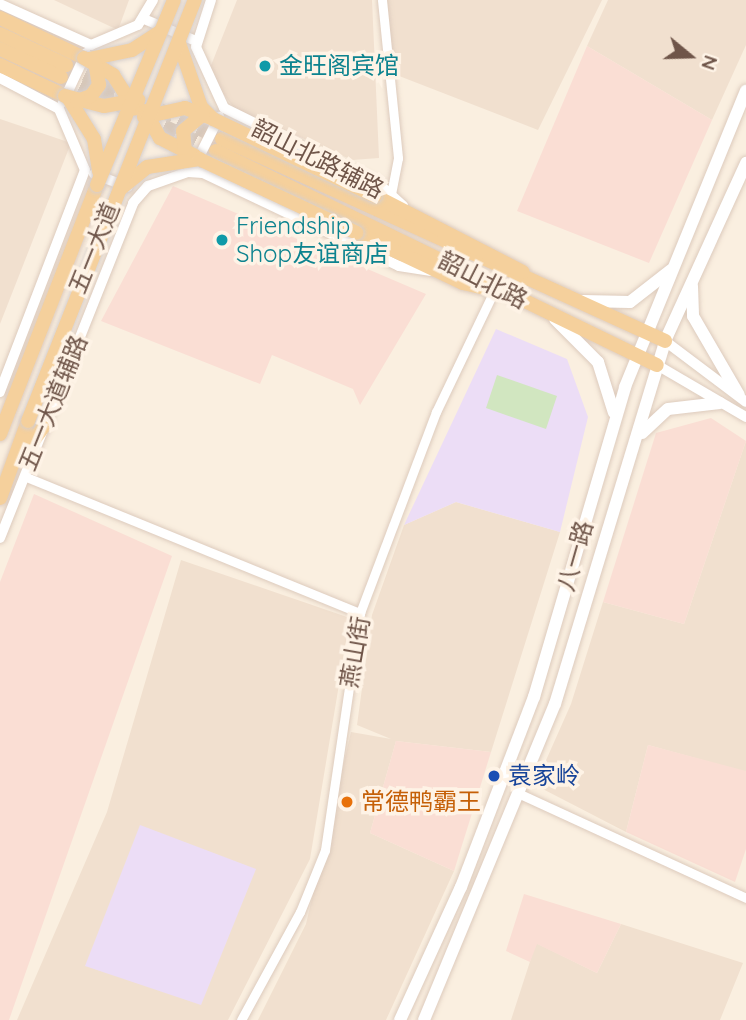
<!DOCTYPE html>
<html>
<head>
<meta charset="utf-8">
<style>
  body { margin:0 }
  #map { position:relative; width:746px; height:1020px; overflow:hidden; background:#faefe0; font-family:Quicksand,"Noto Sans SC",sans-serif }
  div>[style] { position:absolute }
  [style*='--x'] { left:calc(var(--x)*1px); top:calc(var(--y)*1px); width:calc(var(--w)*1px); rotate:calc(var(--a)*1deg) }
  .residential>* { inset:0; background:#f1e0cf }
  .commercial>* { inset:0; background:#faded4 }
  .education>* { inset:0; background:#ecddf6 }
  .green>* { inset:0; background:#d1e6c0 }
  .primary-tunnel>* { height:14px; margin-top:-7px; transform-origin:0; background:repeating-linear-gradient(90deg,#d7c8ba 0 14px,transparent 0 21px) }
  .roads { filter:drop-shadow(0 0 2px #ddcbbd) drop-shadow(0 0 2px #ddcbbd) }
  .minor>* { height:9px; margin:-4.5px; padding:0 4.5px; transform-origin:4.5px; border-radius:4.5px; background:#fff }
  .tertiary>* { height:10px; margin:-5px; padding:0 5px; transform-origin:5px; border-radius:5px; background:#fff }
  .secondary>* { height:12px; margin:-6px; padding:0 6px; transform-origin:6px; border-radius:6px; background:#fff }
  .primary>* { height:14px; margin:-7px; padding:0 7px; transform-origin:7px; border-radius:7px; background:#f5d09c }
  .bridges { filter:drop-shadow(0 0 2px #d7cfcc) drop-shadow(0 0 2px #d7cfcc) }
  .primary-bridge>* { height:14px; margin:-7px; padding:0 7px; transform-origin:7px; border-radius:7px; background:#f5d09c }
  .dots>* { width:19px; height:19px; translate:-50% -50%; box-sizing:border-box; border:4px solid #fef3e6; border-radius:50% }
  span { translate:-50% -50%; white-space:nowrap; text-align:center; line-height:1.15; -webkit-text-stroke:7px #fef3e6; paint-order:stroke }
  .culture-label { font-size:24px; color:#0d838f }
  .left { translate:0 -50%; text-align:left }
  .street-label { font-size:24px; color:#6f5549 }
  .transit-label { font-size:24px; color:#164399 }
  .food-label { font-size:24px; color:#c56008 }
  .north { position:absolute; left:655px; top:21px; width:70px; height:70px; -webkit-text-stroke:5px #fef3e6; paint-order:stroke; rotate:109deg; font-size:19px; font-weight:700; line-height:28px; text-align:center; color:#6f5549 }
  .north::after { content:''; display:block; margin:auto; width:24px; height:32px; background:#6f5549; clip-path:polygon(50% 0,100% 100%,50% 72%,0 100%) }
</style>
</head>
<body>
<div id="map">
  <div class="residential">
    <div style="clip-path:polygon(54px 0,129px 0,118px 30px)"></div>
    <div style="clip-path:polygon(237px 0,372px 0,379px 158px,352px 160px,234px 108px,208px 73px)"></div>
    <div style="clip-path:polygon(385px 0,602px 0,538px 130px,394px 74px)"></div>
    <div style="clip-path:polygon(608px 0,746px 0,746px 45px,712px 120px,587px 46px)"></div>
    <div style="clip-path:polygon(0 119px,71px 143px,0 324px)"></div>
    <div style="clip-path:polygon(746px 441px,746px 772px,648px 745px,626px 832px,535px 785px,571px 704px,603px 602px,684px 624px)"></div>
    <div style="clip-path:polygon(456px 502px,560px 532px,491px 752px,396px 741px,370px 833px,454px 871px,386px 1020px,258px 1020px,306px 924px,351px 732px,391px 739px,357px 725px,372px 615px,404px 525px)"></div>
    <div style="clip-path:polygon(181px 560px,350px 618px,310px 859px,228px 1020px,17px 1020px,107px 812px)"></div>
    <div style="clip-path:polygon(621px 924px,743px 963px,720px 1020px,511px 1020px,536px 943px,597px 973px)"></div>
  </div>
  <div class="commercial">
    <div style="clip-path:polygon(587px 46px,712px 120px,649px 263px,517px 211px)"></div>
    <div style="clip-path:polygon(173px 186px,426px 294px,360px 405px,353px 389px,272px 355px,260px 384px,101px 321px)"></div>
    <div style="clip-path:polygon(711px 418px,746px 441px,684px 624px,603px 602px,656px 433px)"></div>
    <div style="clip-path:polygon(34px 494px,172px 556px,9px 1020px,0 1020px,0 582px)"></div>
    <div style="clip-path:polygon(396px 741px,491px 752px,454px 871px,370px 833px)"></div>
    <div style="clip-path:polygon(648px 745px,746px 771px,746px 849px,735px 882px,626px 832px)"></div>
    <div style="clip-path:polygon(524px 894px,621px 924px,597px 973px,537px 944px,530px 962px,506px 951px)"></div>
  </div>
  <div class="education">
    <div style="clip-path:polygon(496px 329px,567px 359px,588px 417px,560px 532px,456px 502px,404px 525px)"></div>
    <div style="clip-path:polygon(140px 825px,256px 869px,201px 1005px,85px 966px)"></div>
  </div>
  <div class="green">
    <div style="clip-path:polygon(497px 375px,557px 396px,546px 429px,486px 408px)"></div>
  </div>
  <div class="primary-tunnel">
    <div style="--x:66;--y:65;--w:70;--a:25.5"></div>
    <div style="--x:61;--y:77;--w:69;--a:25.8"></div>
    <div style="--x:160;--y:110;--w:68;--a:25.4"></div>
    <div style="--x:145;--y:117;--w:78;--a:25.9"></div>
  </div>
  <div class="roads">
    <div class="minor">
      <div style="--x:382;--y:0;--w:159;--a:84.2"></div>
      <div style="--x:398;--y:158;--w:38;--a:101"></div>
      <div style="--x:24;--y:476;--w:363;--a:22.2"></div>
      <div style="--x:520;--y:794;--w:249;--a:24.7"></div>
      <div style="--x:241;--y:1020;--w:123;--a:-61.4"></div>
      <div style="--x:300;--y:912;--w:67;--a:-68"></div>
      <div style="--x:325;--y:850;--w:240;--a:-81.6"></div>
      <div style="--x:360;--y:613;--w:215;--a:-69.3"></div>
      <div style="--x:436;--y:412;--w:136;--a:-64.4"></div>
    </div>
    <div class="tertiary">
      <div style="--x:211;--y:0;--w:49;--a:107.7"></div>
      <div style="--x:196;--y:47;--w:67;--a:65.3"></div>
      <div style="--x:224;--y:108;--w:174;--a:26.3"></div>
      <div style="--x:380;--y:185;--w:31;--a:42"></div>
      <div style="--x:0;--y:4;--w:100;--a:24.3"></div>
      <div style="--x:91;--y:45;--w:51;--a:-23.1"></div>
      <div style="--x:138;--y:25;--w:29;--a:-59"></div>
      <div style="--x:144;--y:19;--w:56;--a:22.9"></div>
      <div style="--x:0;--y:78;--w:67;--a:27.7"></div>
      <div style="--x:59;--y:109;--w:66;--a:66.9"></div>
      <div style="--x:85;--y:170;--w:238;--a:111"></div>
      <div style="--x:63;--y:102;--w:54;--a:-64.9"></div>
      <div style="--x:195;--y:165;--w:54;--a:-63.4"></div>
      <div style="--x:94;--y:174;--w:36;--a:21"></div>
      <div style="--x:665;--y:341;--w:101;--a:37"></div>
      <div style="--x:657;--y:365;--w:103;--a:30.3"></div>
      <div style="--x:0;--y:538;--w:360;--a:-68.3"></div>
      <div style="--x:133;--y:203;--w:23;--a:-49"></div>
      <div style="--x:148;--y:186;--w:42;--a:-19.3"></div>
      <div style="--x:188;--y:172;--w:15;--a:4"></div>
      <div style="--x:203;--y:173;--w:217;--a:25.4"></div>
      <div style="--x:399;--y:266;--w:31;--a:9"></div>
    </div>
    <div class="secondary">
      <div style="--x:692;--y:286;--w:30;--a:88"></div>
      <div style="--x:693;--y:316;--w:91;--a:59.8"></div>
      <div style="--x:583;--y:301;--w:47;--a:1.2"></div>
      <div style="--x:630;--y:302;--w:52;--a:-38"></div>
      <div style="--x:555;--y:319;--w:61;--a:45"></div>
      <div style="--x:598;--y:362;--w:53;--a:72.6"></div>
      <div style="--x:642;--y:433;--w:35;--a:-43"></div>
      <div style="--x:668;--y:409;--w:52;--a:-6.6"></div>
      <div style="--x:400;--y:1020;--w:146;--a:-65.4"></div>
      <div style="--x:461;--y:887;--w:204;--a:-69"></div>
      <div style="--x:534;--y:697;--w:323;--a:-73.6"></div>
      <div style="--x:625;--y:387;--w:320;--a:-67.8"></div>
      <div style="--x:424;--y:1020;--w:342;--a:-67.5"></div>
      <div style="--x:555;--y:704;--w:379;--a:-73.1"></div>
      <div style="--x:665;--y:341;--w:196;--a:-65.5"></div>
    </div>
    <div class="primary">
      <div style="--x:0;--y:18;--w:93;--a:25.5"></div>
      <div style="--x:0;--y:34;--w:73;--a:25.2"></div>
      <div style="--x:0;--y:49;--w:67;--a:24.7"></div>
      <div style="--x:0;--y:65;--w:72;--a:25.5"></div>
      <div style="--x:222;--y:139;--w:487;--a:24.5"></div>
      <div style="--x:216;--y:151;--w:490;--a:25.9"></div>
      <div style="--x:375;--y:196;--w:166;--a:27.2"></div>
      <div style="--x:357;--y:233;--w:117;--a:25.3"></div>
      <div style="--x:463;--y:283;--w:28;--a:13"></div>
      <div style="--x:0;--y:434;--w:267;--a:-68.7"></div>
      <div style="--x:20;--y:459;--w:39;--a:-54"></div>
      <div style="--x:0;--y:498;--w:82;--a:-70"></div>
    </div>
  </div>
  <div class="bridges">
    <div class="primary-bridge">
      <div style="--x:179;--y:43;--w:68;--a:71"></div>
      <div style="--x:201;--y:107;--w:17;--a:45"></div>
      <div style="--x:213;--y:119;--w:179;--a:25.4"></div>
      <div style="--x:84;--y:58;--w:34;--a:30"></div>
      <div style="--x:113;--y:75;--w:40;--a:57.1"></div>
      <div style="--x:89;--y:59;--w:44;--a:-11.8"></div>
      <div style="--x:132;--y:50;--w:33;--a:-33"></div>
      <div style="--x:65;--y:96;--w:40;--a:14.4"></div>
      <div style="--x:104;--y:106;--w:35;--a:-10"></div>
      <div style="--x:69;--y:99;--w:47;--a:58"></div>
      <div style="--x:94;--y:139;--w:33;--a:81"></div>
      <div style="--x:77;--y:101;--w:15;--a:-20"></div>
      <div style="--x:91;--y:96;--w:14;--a:-54"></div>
      <div style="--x:99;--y:85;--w:22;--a:-100"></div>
      <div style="--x:145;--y:111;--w:31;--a:61"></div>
      <div style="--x:160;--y:138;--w:39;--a:27"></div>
      <div style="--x:144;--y:117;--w:42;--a:-12.4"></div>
      <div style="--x:185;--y:108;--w:26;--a:21"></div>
      <div style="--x:185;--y:152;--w:21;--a:-95"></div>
      <div style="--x:183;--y:131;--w:26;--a:-40"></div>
      <div style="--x:97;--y:185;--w:200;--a:-67.4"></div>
      <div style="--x:120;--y:189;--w:35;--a:-39"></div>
      <div style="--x:147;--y:167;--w:53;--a:-8.7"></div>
      <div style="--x:199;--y:159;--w:174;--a:25.1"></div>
      <div style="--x:28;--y:421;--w:453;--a:-68.4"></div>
    </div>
  </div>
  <div class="dots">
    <div style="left:265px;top:66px;background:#0f9aa8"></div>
    <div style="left:222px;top:240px;background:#0f9aa8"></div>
    <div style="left:494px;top:776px;background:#1a4fb4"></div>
    <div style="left:347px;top:802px;background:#e8710a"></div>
  </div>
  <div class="culture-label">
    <span class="left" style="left:279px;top:66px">金旺阁宾馆</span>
    <span class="left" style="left:236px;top:240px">Friendship<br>Shop友谊商店</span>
  </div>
  <div class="street-label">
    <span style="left:318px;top:159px;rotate:27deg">韶山北路辅路</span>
    <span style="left:94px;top:248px;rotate:-68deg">五一大道</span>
    <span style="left:483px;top:280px;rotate:27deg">韶山北路</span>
    <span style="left:53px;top:403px;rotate:-68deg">五一大道辅路</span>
    <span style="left:575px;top:556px;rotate:-74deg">八一路</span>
    <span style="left:355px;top:652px;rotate:-80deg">燕山街</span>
  </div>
  <div class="transit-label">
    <span class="left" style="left:508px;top:776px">袁家岭</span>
  </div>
  <div class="food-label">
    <span class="left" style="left:361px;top:802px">常德鸭霸王</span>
  </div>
  <div class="north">N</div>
</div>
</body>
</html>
